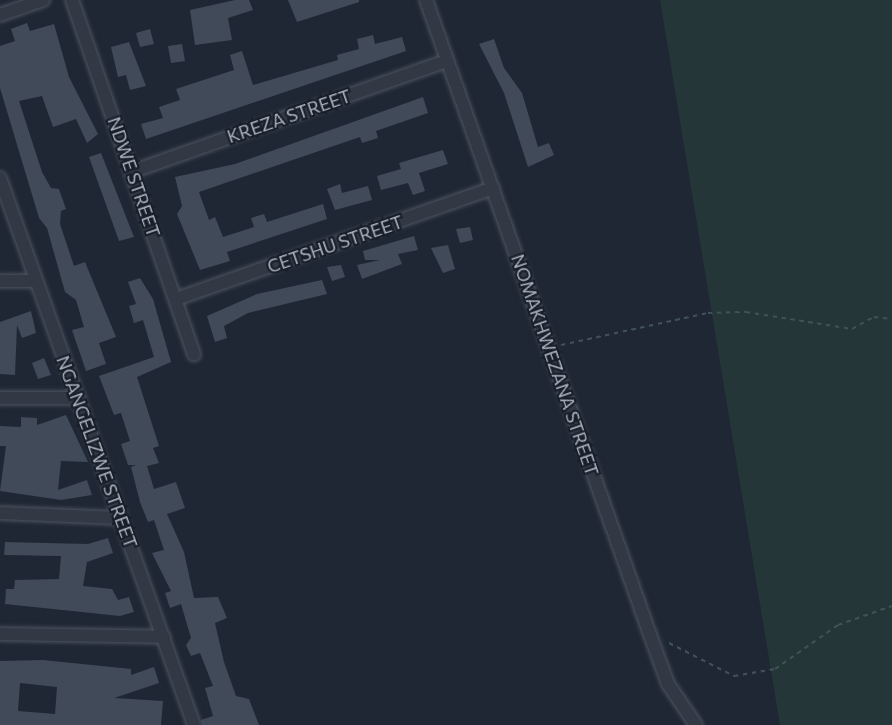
<!DOCTYPE html>
<html>
<head>
<meta charset="utf-8">
<style>
  body { margin:0 }
  #map { position:relative; width:892px; height:725px; overflow:hidden; background:#1f2734; font-family:Commissioner,sans-serif }
  div>[style] { position:absolute }
  [style*='--x'] { left:calc(var(--x)*1px); top:calc(var(--y)*1px); width:calc(var(--w)*1px); rotate:calc(var(--a)*1deg) }
  .green>* { inset:0; background:#243638 }
  .building>* { inset:0; background:#404a59 }
  .path>* { height:2px; margin-top:-1px; transform-origin:0; background:repeating-linear-gradient(90deg,#405255 0 4.5px,transparent 0 9px) }
  .roads { filter:drop-shadow(0 0 2px #4d5461) drop-shadow(0 0 2px #4d5461) }
  .street>* { height:12px; margin:-6px; padding:0 6px; transform-origin:6px; border-radius:6px; background:#323945 }
  span { translate:-50% -50%; white-space:nowrap; text-align:center; line-height:1.15; -webkit-text-stroke:4.5px #181f29; paint-order:stroke }
  .street-label { font-size:18px; color:#acb4c3 }
</style>
</head>
<body>
<div id="map">
  <div class="green">
    <div style="clip-path:polygon(660px 0,892px 0,892px 725px,780px 725px)"></div>
  </div>
  <div class="building">
    <div style="clip-path:polygon(235px 0,249px 0,253px 10px,228px 18px,232px 40px,195px 45px,190px 10px)"></div>
    <div style="clip-path:polygon(288px 0,359px 0,359px 2px,297px 22px)"></div>
    <div style="clip-path:polygon(27px 23px,30px 31px,54px 24px,69px 77px,98px 134px,87px 143px,76px 119px,53px 127px,42px 96px,19px 101px,42px 172px,51px 188px,59px 189px,66px 209px,61px 211px,60px 224px,74px 266px,85px 262px,116px 337px,99px 343px,106px 364px,86px 371px,72px 330px,84px 327px,76px 300px,65px 292px,47px 228px,39px 218px,0 88px,0 46px,15px 41px,11px 29px)"></div>
    <div style="clip-path:polygon(150px 29px,154px 44px,140px 47px,136px 33px)"></div>
    <div style="clip-path:polygon(373px 35px,375px 44px,402px 37px,406px 51px,146px 139px,141px 124px,163px 118px,159px 107px,180px 100px,176px 89px,234px 70px,230px 55px,242px 51px,253px 85px,338px 60px,337px 55px,359px 49px,357px 39px)"></div>
    <div style="clip-path:polygon(494px 39px,504px 68px,522px 93px,538px 147px,549px 143px,554px 155px,528px 167px,504px 93px,479px 44px)"></div>
    <div style="clip-path:polygon(129px 42px,146px 86px,130px 90px,126px 75px,118px 77px,111px 47px)"></div>
    <div style="clip-path:polygon(182px 44px,185px 61px,171px 63px,168px 46px)"></div>
    <div style="clip-path:polygon(423px 97px,428px 113px,376px 131px,378px 138px,362px 143px,360px 137px,199px 192px,209px 220px,215px 217px,223px 237px,254px 227px,251px 218px,264px 214px,267px 222px,323px 204px,327px 219px,227px 252px,230px 261px,200px 270px,177px 214px,182px 206px,175px 177px,235px 164px)"></div>
    <div style="clip-path:polygon(443px 150px,448px 164px,419px 173px,425px 191px,413px 195px,408px 183px,381px 190px,377px 176px,401px 169px,399px 163px)"></div>
    <div style="clip-path:polygon(101px 153px,134px 237px,119px 241px,89px 157px)"></div>
    <div style="clip-path:polygon(340px 184px,342px 193px,368px 186px,372px 200px,335px 210px,327px 189px)"></div>
    <div style="clip-path:polygon(470px 227px,473px 240px,460px 243px,456px 229px)"></div>
    <div style="clip-path:polygon(414px 236px,418px 250px,398px 254px,402px 264px,362px 279px,357px 265px,380px 260px,365px 260px,363px 251px)"></div>
    <div style="clip-path:polygon(448px 245px,455px 269px,443px 273px,431px 248px)"></div>
    <div style="clip-path:polygon(341px 265px,345px 277px,332px 281px,327px 267px)"></div>
    <div style="clip-path:polygon(140px 278px,153px 299px,171px 362px,137px 377px,159px 446px,153px 448px,159px 463px,147px 466px,154px 489px,176px 482px,185px 508px,167px 514px,184px 552px,194px 598px,218px 597px,227px 618px,215px 623px,224px 662px,236px 696px,249px 699px,259px 725px,202px 725px,201px 720px,213px 716px,205px 688px,213px 686px,200px 653px,191px 656px,186px 645px,191px 638px,181px 604px,170px 608px,165px 593px,171px 591px,152px 553px,164px 550px,154px 520px,148px 522px,140px 502px,131px 467px,136px 465px,128px 465px,121px 444px,130px 441px,121px 413px,114px 415px,99px 376px,154px 357px,143px 320px,134px 323px,129px 306px,136px 304px,128px 282px)"></div>
    <div style="clip-path:polygon(322px 280px,327px 294px,248px 313px,224px 326px,227px 338px,215px 342px,207px 316px,257px 294px)"></div>
    <div style="clip-path:polygon(31px 311px,36px 333px,22px 338px,17px 325px,15px 375px,0 374px,0 322px)"></div>
    <div style="clip-path:polygon(44px 358px,51px 375px,38px 379px,32px 363px)"></div>
    <div style="clip-path:polygon(66px 415px,88px 462px,61px 461px,58px 490px,87px 480px,92px 495px,61px 500px,0 491px,6px 446px,0 446px,0 426px,21px 427px,21px 417px,37px 418px,37px 425px)"></div>
    <div style="clip-path:polygon(108px 538px,113px 553px,87px 562px,83px 586px,112px 589px,118px 600px,129px 597px,134px 612px,120px 616px,5px 604px,6px 589px,14px 589px,15px 580px,59px 579px,61px 556px,4px 555px,5px 542px,88px 544px)"></div>
    <div style="clip-path:polygon(evenodd,43px 660px,131px 669px,131px 675px,154px 667px,159px 683px,114px 698px,163px 701px,161px 725px,0 725px,0 661px,43px 660px,20px 683px,57px 687px,55px 714px,18px 711px,20px 683px)"></div>
  </div>
  <div class="path">
    <div style="--x:561;--y:345;--w:150;--a:-12.3"></div>
    <div style="--x:708;--y:313;--w:38;--a:-2"></div>
    <div style="--x:746;--y:312;--w:107;--a:9.1"></div>
    <div style="--x:852;--y:329;--w:25;--a:-29"></div>
    <div style="--x:874;--y:317;--w:18;--a:6"></div>
    <div style="--x:669;--y:643;--w:73;--a:26.9"></div>
    <div style="--x:734;--y:676;--w:42;--a:-9.7"></div>
    <div style="--x:775;--y:669;--w:77;--a:-34.9"></div>
    <div style="--x:838;--y:625;--w:57;--a:-19.4"></div>
  </div>
  <div class="roads">
    <div class="street">
      <div style="--x:72;--y:0;--w:375;--a:71"></div>
      <div style="--x:426;--y:0;--w:670;--a:70.56"></div>
      <div style="--x:649;--y:632;--w:55;--a:69.9"></div>
      <div style="--x:668;--y:684;--w:50;--a:55.7"></div>
      <div style="--x:0;--y:15;--w:46;--a:-19.2"></div>
      <div style="--x:131;--y:172;--w:335;--a:-19.4"></div>
      <div style="--x:0;--y:178;--w:580;--a:70.47"></div>
      <div style="--x:0;--y:281;--w:36;--a:0"></div>
      <div style="--x:176;--y:299;--w:336;--a:-19.3"></div>
      <div style="--x:0;--y:398;--w:79;--a:0"></div>
      <div style="--x:0;--y:513;--w:120;--a:2.4"></div>
      <div style="--x:0;--y:634;--w:164;--a:1"></div>
    </div>
  </div>
  <div class="street-label">
    <span style="left:289px;top:116px;rotate:-19deg">KREZA STREET</span>
    <span style="left:134px;top:177px;rotate:71deg">NDWE STREET</span>
    <span style="left:335px;top:244px;rotate:-19deg">CETSHU STREET</span>
    <span style="left:555px;top:365px;rotate:71deg">NOMAKHWEZANA STREET</span>
    <span style="left:97px;top:452px;rotate:70deg">NGANGELIZWE STREET</span>
  </div>
</div>
</body>
</html>
